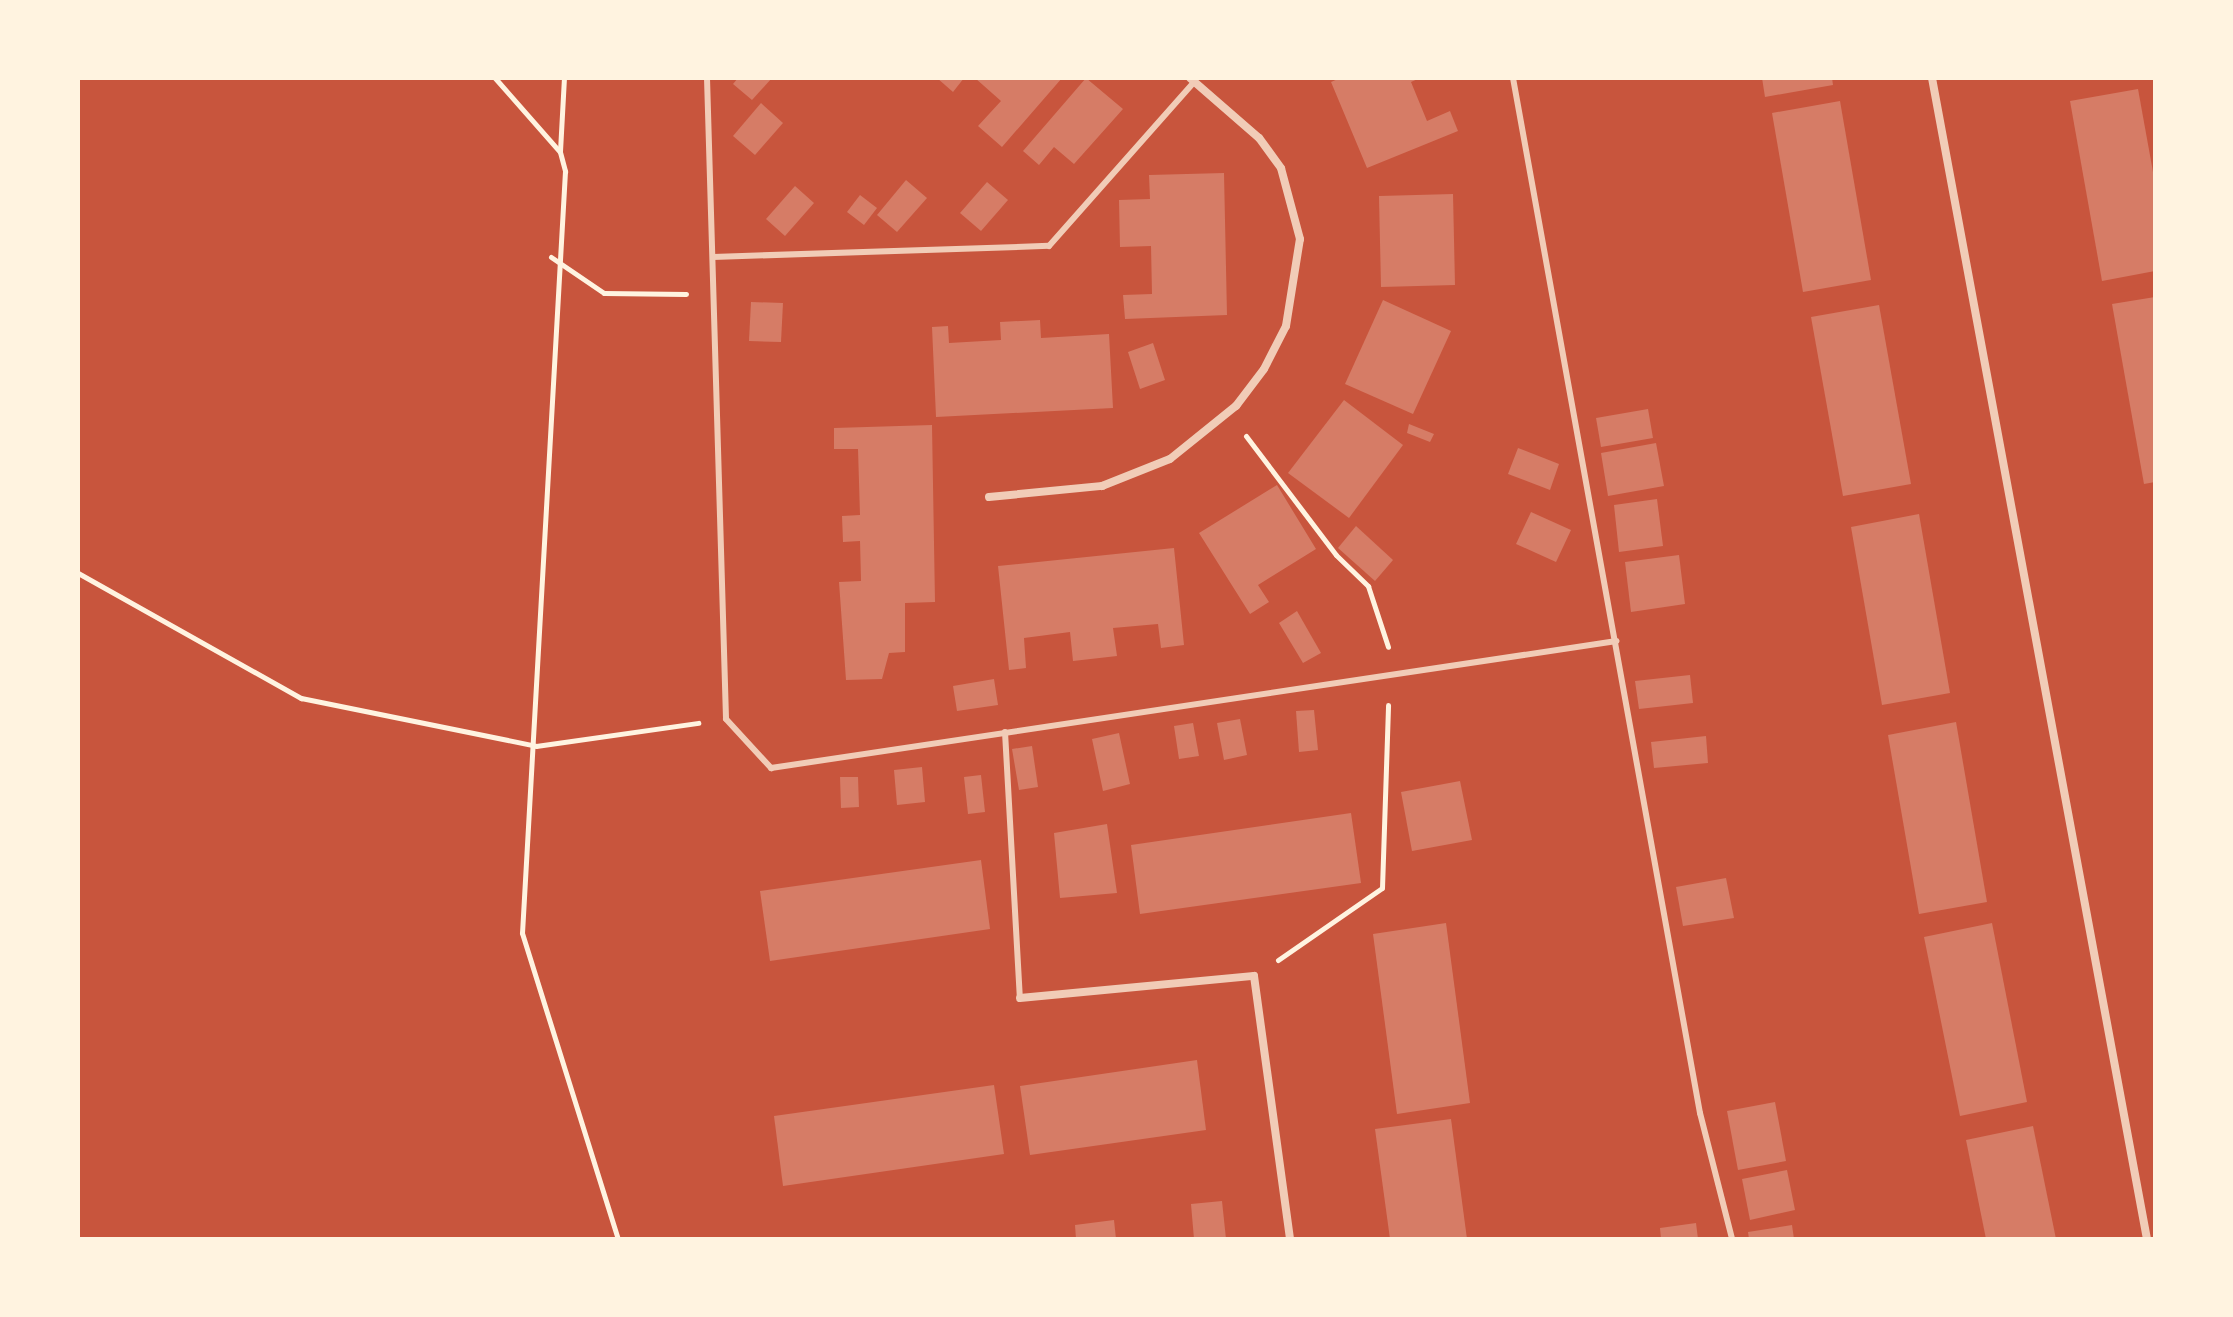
<!DOCTYPE html>
<html>
<head>
<meta charset="utf-8">
<style>
  body { margin:0 }
  #map { position:relative; width:2233px; height:1317px; overflow:hidden; background:#c8553d; font-family:Montserrat,sans-serif }
  div>[style] { position:absolute }
  [style*='--x'] { left:calc(var(--x)*1px); top:calc(var(--y)*1px); width:calc(var(--w)*1px); rotate:calc(var(--a)*1deg) }
  .building>* { inset:0; background:#d67c66 }
  .path>* { height:5px; margin:-2.5px; padding:0 2.5px; transform-origin:2.5px; border-radius:2.5px; background:#fff3e0 }
  .service>* { height:6px; margin:-3px; padding:0 3px; transform-origin:3px; border-radius:3px; background:#f1ccb7 }
  .minor>* { height:8px; margin:-4px; padding:0 4px; transform-origin:4px; border-radius:4px; background:#f1ccb7 }
  span { translate:-50% -50%; white-space:nowrap; text-align:center; line-height:1.15; -webkit-text-stroke:8px #fff3e0; paint-order:stroke }
  .frame { position:absolute; inset:0; border:80px solid #fff3e0; pointer-events:none }
</style>
</head>
<body>
<div id="map">
  <div class="building">
    <div style="clip-path:polygon(738px 78px,772px 78px,752px 100px,733px 84px)"></div>
    <div style="clip-path:polygon(937px 78px,964px 78px,953px 92px)"></div>
    <div style="clip-path:polygon(975px 78px,1062px 78px,1002px 147px,978px 126px,1001px 101px)"></div>
    <div style="clip-path:polygon(1086px 78px,1123px 109px,1074px 164px,1054px 147px,1039px 165px,1023px 151px)"></div>
    <div style="clip-path:polygon(1340px 78px,1420px 78px,1411px 82px,1427px 121px,1450px 111px,1458px 131px,1367px 168px,1331px 82px)"></div>
    <div style="clip-path:polygon(1762px 78px,1832px 78px,1833px 85px,1765px 97px)"></div>
    <div style="clip-path:polygon(2138px 89px,2155px 183px,2155px 271px,2102px 281px,2070px 101px)"></div>
    <div style="clip-path:polygon(1840px 101px,1871px 280px,1803px 292px,1772px 113px)"></div>
    <div style="clip-path:polygon(761px 103px,783px 123px,755px 155px,733px 136px)"></div>
    <div style="clip-path:polygon(1224px 173px,1227px 315px,1125px 319px,1123px 295px,1152px 294px,1151px 246px,1120px 247px,1119px 200px,1150px 199px,1149px 175px)"></div>
    <div style="clip-path:polygon(906px 180px,927px 198px,897px 232px,877px 215px)"></div>
    <div style="clip-path:polygon(987px 182px,1008px 200px,981px 231px,960px 213px)"></div>
    <div style="clip-path:polygon(795px 186px,814px 203px,785px 236px,766px 219px)"></div>
    <div style="clip-path:polygon(1453px 194px,1455px 285px,1381px 287px,1379px 196px)"></div>
    <div style="clip-path:polygon(860px 195px,877px 208px,864px 225px,847px 212px)"></div>
    <div style="clip-path:polygon(2155px 297px,2155px 482px,2144px 484px,2112px 304px)"></div>
    <div style="clip-path:polygon(1383px 300px,1451px 331px,1413px 414px,1345px 384px)"></div>
    <div style="clip-path:polygon(751px 302px,783px 303px,781px 342px,749px 341px)"></div>
    <div style="clip-path:polygon(1879px 305px,1911px 484px,1843px 496px,1811px 317px)"></div>
    <div style="clip-path:polygon(1040px 320px,1041px 338px,1109px 334px,1113px 408px,936px 417px,932px 327px,948px 326px,949px 343px,1001px 340px,1000px 322px)"></div>
    <div style="clip-path:polygon(1153px 343px,1165px 380px,1140px 389px,1128px 352px)"></div>
    <div style="clip-path:polygon(1344px 400px,1403px 445px,1349px 518px,1288px 473px)"></div>
    <div style="clip-path:polygon(1648px 409px,1653px 438px,1601px 447px,1596px 418px)"></div>
    <div style="clip-path:polygon(1409px 424px,1434px 434px,1430px 442px,1407px 433px)"></div>
    <div style="clip-path:polygon(932px 425px,935px 602px,905px 603px,905px 652px,889px 653px,882px 679px,846px 680px,839px 582px,861px 581px,860px 541px,843px 542px,842px 516px,860px 515px,858px 449px,834px 449px,834px 428px)"></div>
    <div style="clip-path:polygon(1656px 443px,1664px 486px,1608px 496px,1601px 453px)"></div>
    <div style="clip-path:polygon(1518px 448px,1559px 464px,1550px 490px,1508px 474px)"></div>
    <div style="clip-path:polygon(1277px 485px,1316px 549px,1258px 585px,1269px 602px,1250px 614px,1199px 533px)"></div>
    <div style="clip-path:polygon(1657px 499px,1663px 546px,1619px 552px,1614px 505px)"></div>
    <div style="clip-path:polygon(1531px 512px,1571px 530px,1556px 562px,1516px 544px)"></div>
    <div style="clip-path:polygon(1919px 514px,1950px 693px,1882px 705px,1851px 527px)"></div>
    <div style="clip-path:polygon(1356px 526px,1393px 560px,1375px 581px,1338px 548px)"></div>
    <div style="clip-path:polygon(1174px 548px,1184px 645px,1161px 648px,1158px 624px,1113px 628px,1117px 656px,1073px 661px,1070px 632px,1024px 638px,1026px 668px,1009px 670px,998px 566px)"></div>
    <div style="clip-path:polygon(1679px 555px,1685px 604px,1631px 612px,1625px 562px)"></div>
    <div style="clip-path:polygon(1297px 611px,1321px 653px,1303px 663px,1279px 623px)"></div>
    <div style="clip-path:polygon(1690px 675px,1693px 703px,1639px 709px,1635px 681px)"></div>
    <div style="clip-path:polygon(994px 679px,998px 705px,957px 711px,953px 686px)"></div>
    <div style="clip-path:polygon(1314px 710px,1318px 750px,1299px 752px,1296px 711px)"></div>
    <div style="clip-path:polygon(1240px 719px,1247px 755px,1224px 760px,1217px 723px)"></div>
    <div style="clip-path:polygon(1956px 722px,1987px 902px,1919px 914px,1888px 735px)"></div>
    <div style="clip-path:polygon(1193px 723px,1199px 756px,1179px 759px,1174px 726px)"></div>
    <div style="clip-path:polygon(1119px 733px,1130px 784px,1103px 791px,1092px 739px)"></div>
    <div style="clip-path:polygon(1706px 736px,1708px 763px,1654px 768px,1651px 742px)"></div>
    <div style="clip-path:polygon(1032px 746px,1038px 787px,1019px 790px,1012px 749px)"></div>
    <div style="clip-path:polygon(922px 767px,925px 802px,897px 805px,894px 770px)"></div>
    <div style="clip-path:polygon(981px 775px,985px 812px,968px 814px,964px 777px)"></div>
    <div style="clip-path:polygon(840px 777px,858px 777px,859px 807px,841px 808px)"></div>
    <div style="clip-path:polygon(1460px 781px,1472px 840px,1412px 851px,1401px 792px)"></div>
    <div style="clip-path:polygon(1351px 813px,1361px 883px,1140px 914px,1131px 845px)"></div>
    <div style="clip-path:polygon(1107px 824px,1117px 893px,1060px 898px,1054px 833px)"></div>
    <div style="clip-path:polygon(981px 860px,990px 929px,770px 961px,760px 891px)"></div>
    <div style="clip-path:polygon(1726px 878px,1734px 918px,1683px 926px,1676px 887px)"></div>
    <div style="clip-path:polygon(1446px 923px,1470px 1103px,1397px 1114px,1373px 934px)"></div>
    <div style="clip-path:polygon(1992px 923px,2027px 1102px,1960px 1116px,1924px 937px)"></div>
    <div style="clip-path:polygon(1197px 1060px,1206px 1130px,1030px 1155px,1020px 1086px)"></div>
    <div style="clip-path:polygon(994px 1085px,1004px 1154px,783px 1186px,774px 1116px)"></div>
    <div style="clip-path:polygon(1775px 1102px,1786px 1161px,1738px 1170px,1727px 1111px)"></div>
    <div style="clip-path:polygon(1451px 1119px,1467px 1239px,1390px 1239px,1375px 1129px)"></div>
    <div style="clip-path:polygon(2033px 1126px,2056px 1239px,1986px 1239px,1966px 1140px)"></div>
    <div style="clip-path:polygon(1787px 1170px,1795px 1210px,1750px 1220px,1742px 1179px)"></div>
    <div style="clip-path:polygon(1222px 1201px,1226px 1239px,1194px 1239px,1191px 1204px)"></div>
    <div style="clip-path:polygon(1114px 1220px,1116px 1239px,1076px 1239px,1075px 1225px)"></div>
    <div style="clip-path:polygon(1696px 1223px,1698px 1239px,1661px 1239px,1660px 1228px)"></div>
    <div style="clip-path:polygon(1792px 1225px,1794px 1239px,1749px 1239px,1748px 1232px)"></div>
  </div>
  <div class="path">
    <div style="--x:495;--y:78;--w:98;--a:48.7"></div>
    <div style="--x:560;--y:152;--w:20;--a:75"></div>
    <div style="--x:565;--y:171;--w:763;--a:93.23"></div>
    <div style="--x:522;--y:933;--w:321;--a:72.6"></div>
    <div style="--x:560;--y:151;--w:73;--a:-86.9"></div>
    <div style="--x:551;--y:257;--w:64;--a:34.2"></div>
    <div style="--x:604;--y:293;--w:82;--a:0.7"></div>
    <div style="--x:1246;--y:436;--w:149;--a:52.9"></div>
    <div style="--x:1336;--y:555;--w:45;--a:44.1"></div>
    <div style="--x:1368;--y:586;--w:64;--a:71.8"></div>
    <div style="--x:78;--y:573;--w:256;--a:29.3"></div>
    <div style="--x:301;--y:698;--w:240;--a:11.5"></div>
    <div style="--x:536;--y:746;--w:164;--a:-8.1"></div>
    <div style="--x:1278;--y:960;--w:126;--a:-34.7"></div>
    <div style="--x:1382;--y:888;--w:183;--a:-88.1"></div>
  </div>
  <div class="service">
    <div style="--x:707;--y:78;--w:641;--a:88.3"></div>
    <div style="--x:726;--y:719;--w:67;--a:47.4"></div>
    <div style="--x:771;--y:768;--w:855;--a:-8.54"></div>
    <div style="--x:1513;--y:78;--w:1052;--a:79.76"></div>
    <div style="--x:1700;--y:1113;--w:130;--a:75.7"></div>
    <div style="--x:713;--y:257;--w:336;--a:-1.9"></div>
    <div style="--x:1049;--y:246;--w:219;--a:-48.5"></div>
    <div style="--x:1005;--y:732;--w:266;--a:86.8"></div>
  </div>
  <div class="minor">
    <div style="--x:1932;--y:78;--w:1181;--a:79.51"></div>
    <div style="--x:989;--y:497;--w:114;--a:-5.6"></div>
    <div style="--x:1102;--y:486;--w:73;--a:-21.7"></div>
    <div style="--x:1170;--y:459;--w:85;--a:-38.8"></div>
    <div style="--x:1236;--y:406;--w:46;--a:-52.9"></div>
    <div style="--x:1264;--y:369;--w:48;--a:-62.9"></div>
    <div style="--x:1286;--y:326;--w:88;--a:-80.9"></div>
    <div style="--x:1300;--y:239;--w:73;--a:-105"></div>
    <div style="--x:1281;--y:168;--w:37;--a:-126"></div>
    <div style="--x:1259;--y:138;--w:91;--a:-139"></div>
    <div style="--x:1020;--y:998;--w:235;--a:-5.4"></div>
    <div style="--x:1254;--y:976;--w:265;--a:82.2"></div>
  </div>
  <div class="frame"></div>
</div>
</body>
</html>
